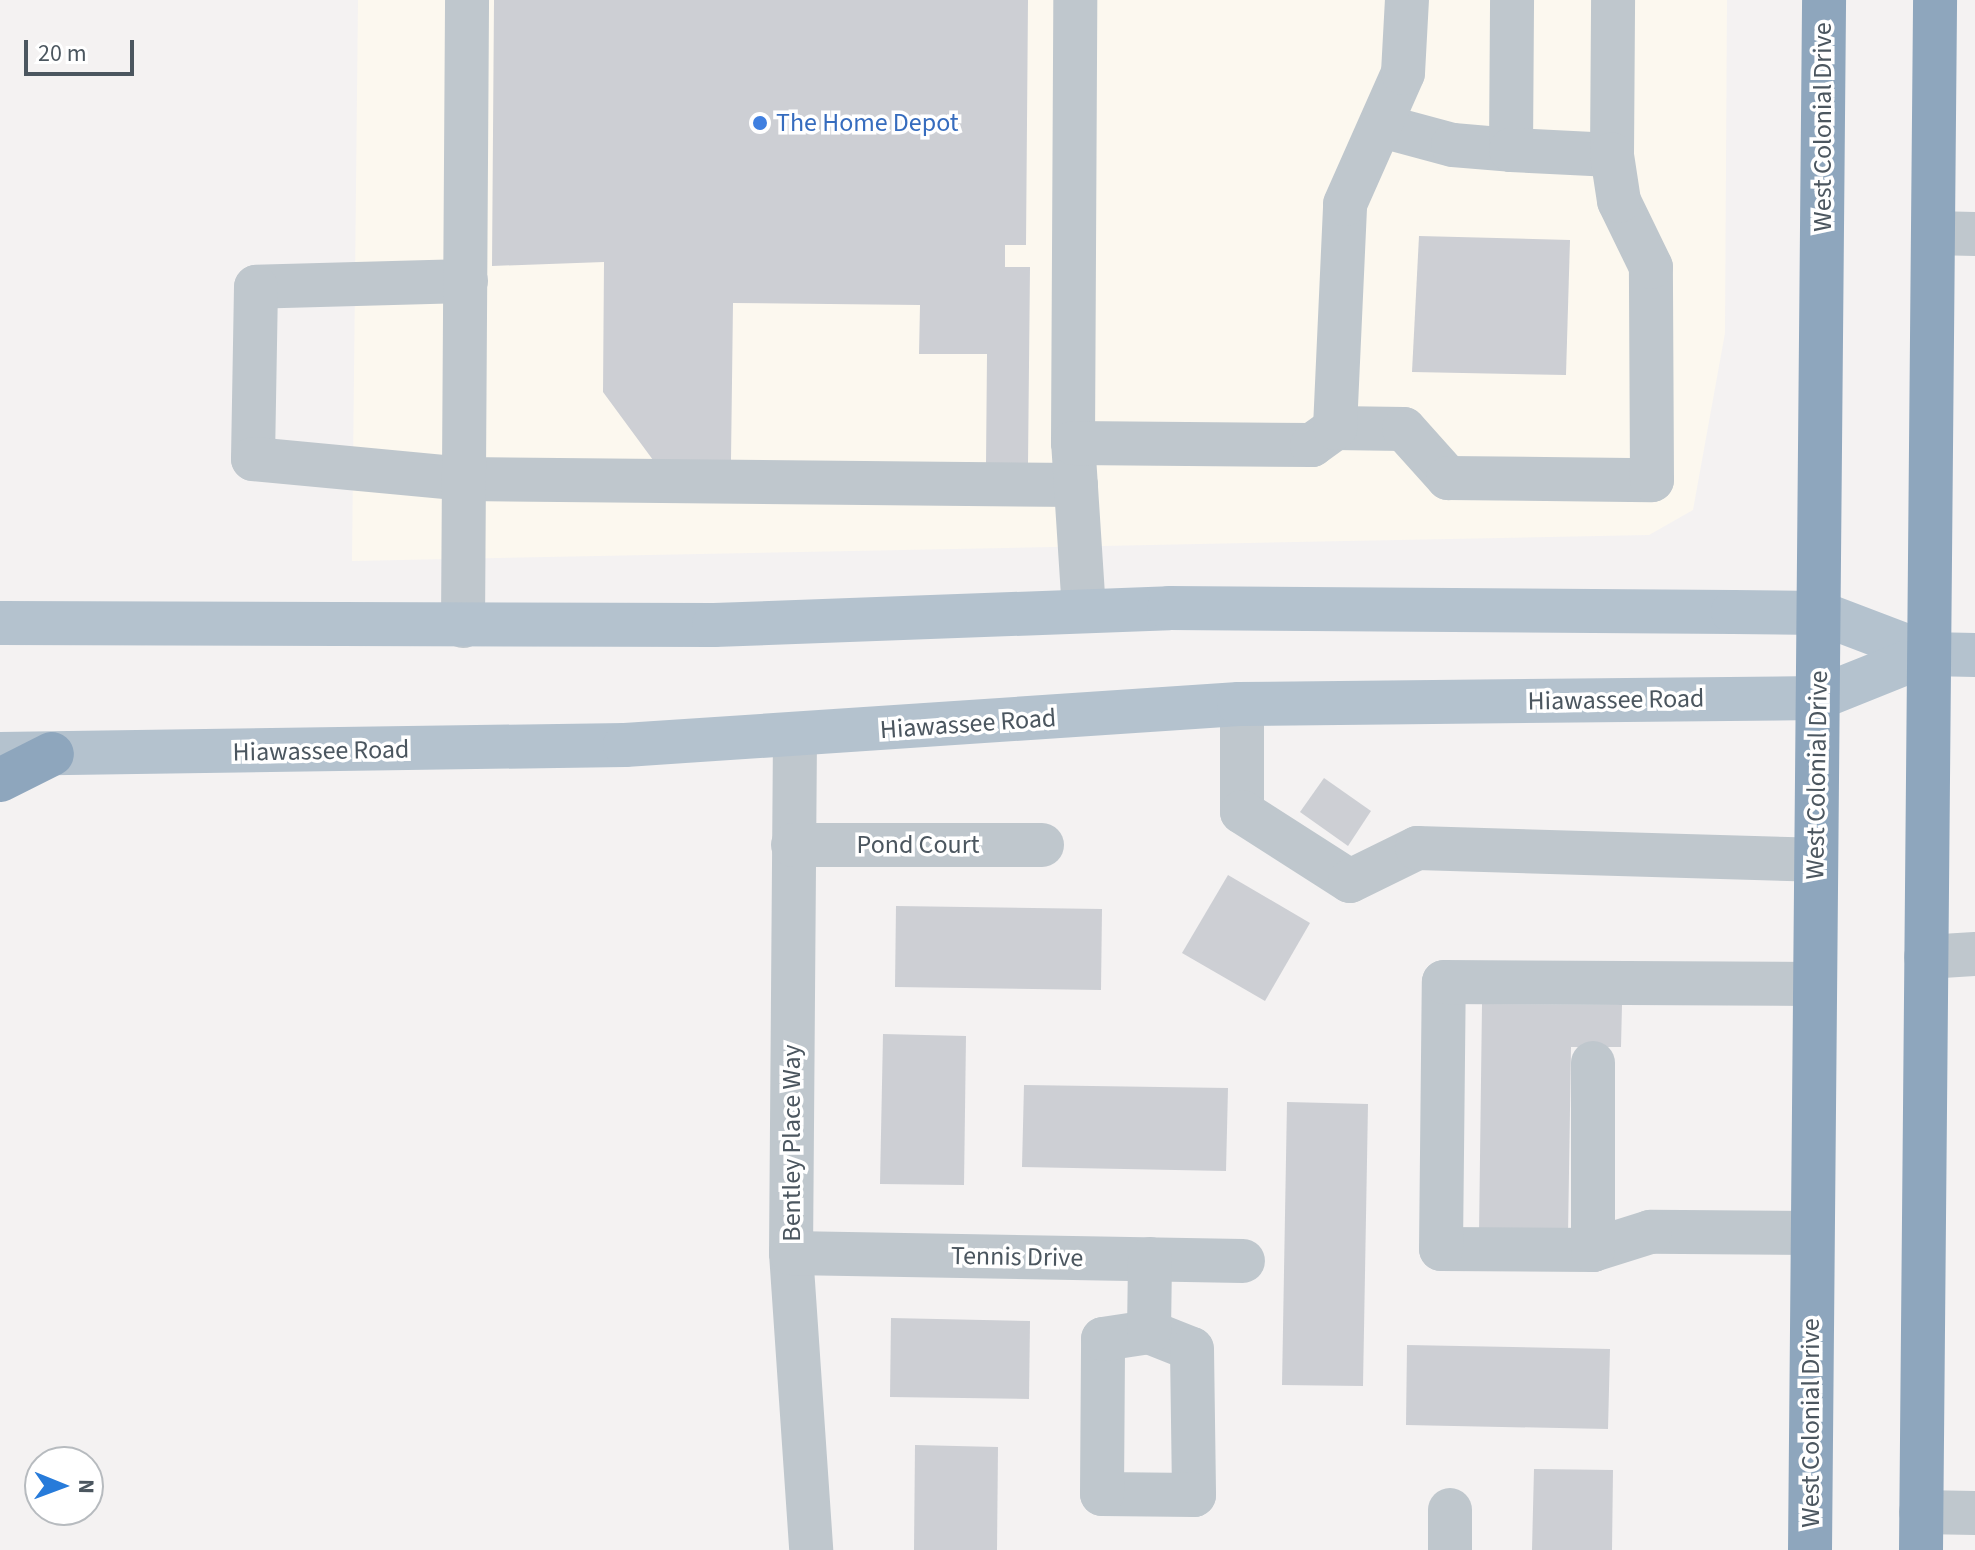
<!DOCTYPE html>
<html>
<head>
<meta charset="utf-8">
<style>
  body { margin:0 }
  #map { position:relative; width:1975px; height:1550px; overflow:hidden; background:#f4f2f2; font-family:"Source Sans 3",sans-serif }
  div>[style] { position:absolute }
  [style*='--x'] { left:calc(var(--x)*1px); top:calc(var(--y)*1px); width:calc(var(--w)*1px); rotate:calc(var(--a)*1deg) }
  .commercial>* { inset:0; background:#fcf8ef }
  .building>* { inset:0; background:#cdcfd4 }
  .minor>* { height:44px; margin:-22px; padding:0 22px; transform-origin:22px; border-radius:22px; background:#bfc7cd }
  .major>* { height:44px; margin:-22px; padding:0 22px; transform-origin:22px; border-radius:22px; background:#b4c2ce }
  .highway>* { height:44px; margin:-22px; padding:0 22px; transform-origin:22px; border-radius:22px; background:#8ea6bd }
  .dots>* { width:22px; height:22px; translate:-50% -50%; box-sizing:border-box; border:4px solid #fff; border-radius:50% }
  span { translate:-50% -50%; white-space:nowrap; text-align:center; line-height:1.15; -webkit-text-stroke:7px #fff; paint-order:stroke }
  .shop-label { font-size:26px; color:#366cbe }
  .left { translate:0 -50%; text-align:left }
  .street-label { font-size:26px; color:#4b565f }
  .north { position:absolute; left:24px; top:1446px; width:80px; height:80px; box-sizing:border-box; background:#fff; border:2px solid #b7bbbf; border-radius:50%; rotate:91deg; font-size:22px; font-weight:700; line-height:32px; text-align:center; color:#4b565f }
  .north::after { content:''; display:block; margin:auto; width:28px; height:36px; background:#277bda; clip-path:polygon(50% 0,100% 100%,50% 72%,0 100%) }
  .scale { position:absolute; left:24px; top:40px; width:110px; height:36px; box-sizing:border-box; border:4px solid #4b565f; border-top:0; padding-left:10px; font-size:24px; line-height:28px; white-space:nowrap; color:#4b565f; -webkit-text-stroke:6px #fff; paint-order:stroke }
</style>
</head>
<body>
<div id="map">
  <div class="commercial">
    <div style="clip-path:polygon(358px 0,1727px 0,1725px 333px,1693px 510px,1649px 535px,352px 561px)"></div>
  </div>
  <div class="building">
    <div style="clip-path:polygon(494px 0,1028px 0,1026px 245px,1005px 245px,1005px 267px,1030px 267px,1028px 464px,986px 464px,987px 354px,919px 354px,920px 305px,733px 303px,731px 460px,653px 460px,603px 392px,604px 262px,492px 266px)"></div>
    <div style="clip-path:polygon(1419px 236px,1570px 240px,1566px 375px,1412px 372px)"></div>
    <div style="clip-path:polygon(1324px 778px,1371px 811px,1348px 846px,1300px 812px)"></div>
    <div style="clip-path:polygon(1228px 875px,1310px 923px,1265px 1001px,1182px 953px)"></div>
    <div style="clip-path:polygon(896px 906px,1102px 909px,1101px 990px,895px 987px)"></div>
    <div style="clip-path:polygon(1482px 1004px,1622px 1005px,1621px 1047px,1571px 1047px,1568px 1235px,1479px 1234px)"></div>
    <div style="clip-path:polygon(883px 1034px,966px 1036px,964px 1185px,880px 1184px)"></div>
    <div style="clip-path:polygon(1024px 1085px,1228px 1088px,1226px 1171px,1022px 1167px)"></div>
    <div style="clip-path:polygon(1287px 1102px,1368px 1104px,1363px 1386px,1282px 1385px)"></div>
    <div style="clip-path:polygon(891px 1318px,1030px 1321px,1029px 1399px,890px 1397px)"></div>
    <div style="clip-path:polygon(1407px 1345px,1610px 1349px,1608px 1429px,1406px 1425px)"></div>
    <div style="clip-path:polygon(915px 1445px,998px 1447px,997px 1550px,914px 1550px)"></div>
    <div style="clip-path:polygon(1534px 1469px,1613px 1470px,1612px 1550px,1532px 1550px)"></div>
  </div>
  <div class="minor">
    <div style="--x:1382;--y:126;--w:73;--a:15"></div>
    <div style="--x:1453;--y:145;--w:58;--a:4.9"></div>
    <div style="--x:1511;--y:150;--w:150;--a:-89.6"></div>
    <div style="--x:1511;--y:150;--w:101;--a:2.8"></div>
    <div style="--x:1612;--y:155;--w:155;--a:-89.6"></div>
    <div style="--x:1933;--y:233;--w:42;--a:1.4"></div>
    <div style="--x:466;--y:281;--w:210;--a:178.4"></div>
    <div style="--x:256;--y:287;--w:172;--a:91"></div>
    <div style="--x:253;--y:459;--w:212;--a:5.4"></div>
    <div style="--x:464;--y:479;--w:612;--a:0.56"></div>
    <div style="--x:1335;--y:428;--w:69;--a:0.8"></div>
    <div style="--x:1404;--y:429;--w:66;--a:48.1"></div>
    <div style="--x:1448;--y:478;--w:204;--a:0.6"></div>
    <div style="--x:1652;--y:480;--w:213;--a:-90.3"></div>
    <div style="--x:1651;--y:267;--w:73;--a:-115.9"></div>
    <div style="--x:1619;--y:201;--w:47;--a:-98.7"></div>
    <div style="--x:1073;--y:443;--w:443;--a:-89.7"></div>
    <div style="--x:1084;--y:611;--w:168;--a:-93.7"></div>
    <div style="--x:1073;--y:443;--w:239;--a:0.5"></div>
    <div style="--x:1312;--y:445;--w:29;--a:-36"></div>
    <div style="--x:1335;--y:428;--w:224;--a:-87.4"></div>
    <div style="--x:1345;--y:204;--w:143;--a:-66.1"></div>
    <div style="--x:1403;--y:73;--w:73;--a:-86.9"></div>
    <div style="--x:463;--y:626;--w:626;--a:-89.63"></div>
    <div style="--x:1242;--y:704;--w:108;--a:90"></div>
    <div style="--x:1242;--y:812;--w:128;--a:32.6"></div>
    <div style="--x:1350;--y:881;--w:75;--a:-26.2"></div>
    <div style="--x:1417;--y:848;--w:399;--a:1.7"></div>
    <div style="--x:795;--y:735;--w:518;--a:90.44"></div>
    <div style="--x:791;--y:1253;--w:298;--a:86.1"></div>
    <div style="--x:793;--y:845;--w:249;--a:0"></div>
    <div style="--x:1926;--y:957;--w:49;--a:-3.5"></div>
    <div style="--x:1812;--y:1233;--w:162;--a:-179.6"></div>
    <div style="--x:1650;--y:1232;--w:60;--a:162.5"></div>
    <div style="--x:1593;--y:1250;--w:152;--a:-179.6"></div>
    <div style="--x:1441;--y:1249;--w:267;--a:-89.4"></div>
    <div style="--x:1444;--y:982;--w:371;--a:0.3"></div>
    <div style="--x:1593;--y:1250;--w:187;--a:-90"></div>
    <div style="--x:791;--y:1253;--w:452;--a:1"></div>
    <div style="--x:1149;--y:1332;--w:46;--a:21.6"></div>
    <div style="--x:1192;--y:1349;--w:146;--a:89.2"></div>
    <div style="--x:1194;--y:1495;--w:92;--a:-179.4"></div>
    <div style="--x:1102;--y:1494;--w:155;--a:-89.6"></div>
    <div style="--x:1103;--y:1339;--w:47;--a:-8.7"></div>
    <div style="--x:1149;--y:1332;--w:73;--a:-89.2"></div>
    <div style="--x:1921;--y:1512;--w:54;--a:1.1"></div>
    <div style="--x:1450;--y:1550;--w:40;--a:-90"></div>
  </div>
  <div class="major">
    <div style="--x:0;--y:623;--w:714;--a:0.16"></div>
    <div style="--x:714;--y:625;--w:455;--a:-2.1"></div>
    <div style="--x:1169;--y:608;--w:564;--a:0.41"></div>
    <div style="--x:1733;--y:612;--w:87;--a:0.7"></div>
    <div style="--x:1820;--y:613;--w:116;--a:20.8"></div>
    <div style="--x:1928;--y:654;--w:47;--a:1.2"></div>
    <div style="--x:0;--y:754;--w:625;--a:-0.83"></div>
    <div style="--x:625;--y:745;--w:615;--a:-3.82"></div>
    <div style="--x:1239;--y:704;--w:579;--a:-0.59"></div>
    <div style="--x:1818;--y:698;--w:118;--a:-21.8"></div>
  </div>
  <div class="highway">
    <div style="--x:0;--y:780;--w:58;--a:-26.6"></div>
    <div style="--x:1810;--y:1550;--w:1550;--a:-89.48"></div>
    <div style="--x:1921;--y:1550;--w:1550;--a:-89.48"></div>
  </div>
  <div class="dots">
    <div style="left:760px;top:123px;background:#3f7fe0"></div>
  </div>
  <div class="shop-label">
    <span class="left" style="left:776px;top:123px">The Home Depot</span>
  </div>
  <div class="street-label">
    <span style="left:1823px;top:127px;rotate:-90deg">West Colonial Drive</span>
    <span style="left:1616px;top:700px;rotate:-1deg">Hiawassee Road</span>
    <span style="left:968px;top:724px;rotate:-4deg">Hiawassee Road</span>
    <span style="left:321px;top:751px;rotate:-1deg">Hiawassee Road</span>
    <span style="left:1817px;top:775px;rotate:-89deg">West Colonial Drive</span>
    <span style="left:918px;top:845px">Pond Court</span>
    <span style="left:792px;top:1143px;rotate:-90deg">Bentley Place Way</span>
    <span style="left:1017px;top:1257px;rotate:1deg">Tennis Drive</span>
    <span style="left:1811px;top:1423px;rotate:-90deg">West Colonial Drive</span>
  </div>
  <div class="north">N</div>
  <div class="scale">20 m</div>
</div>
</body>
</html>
